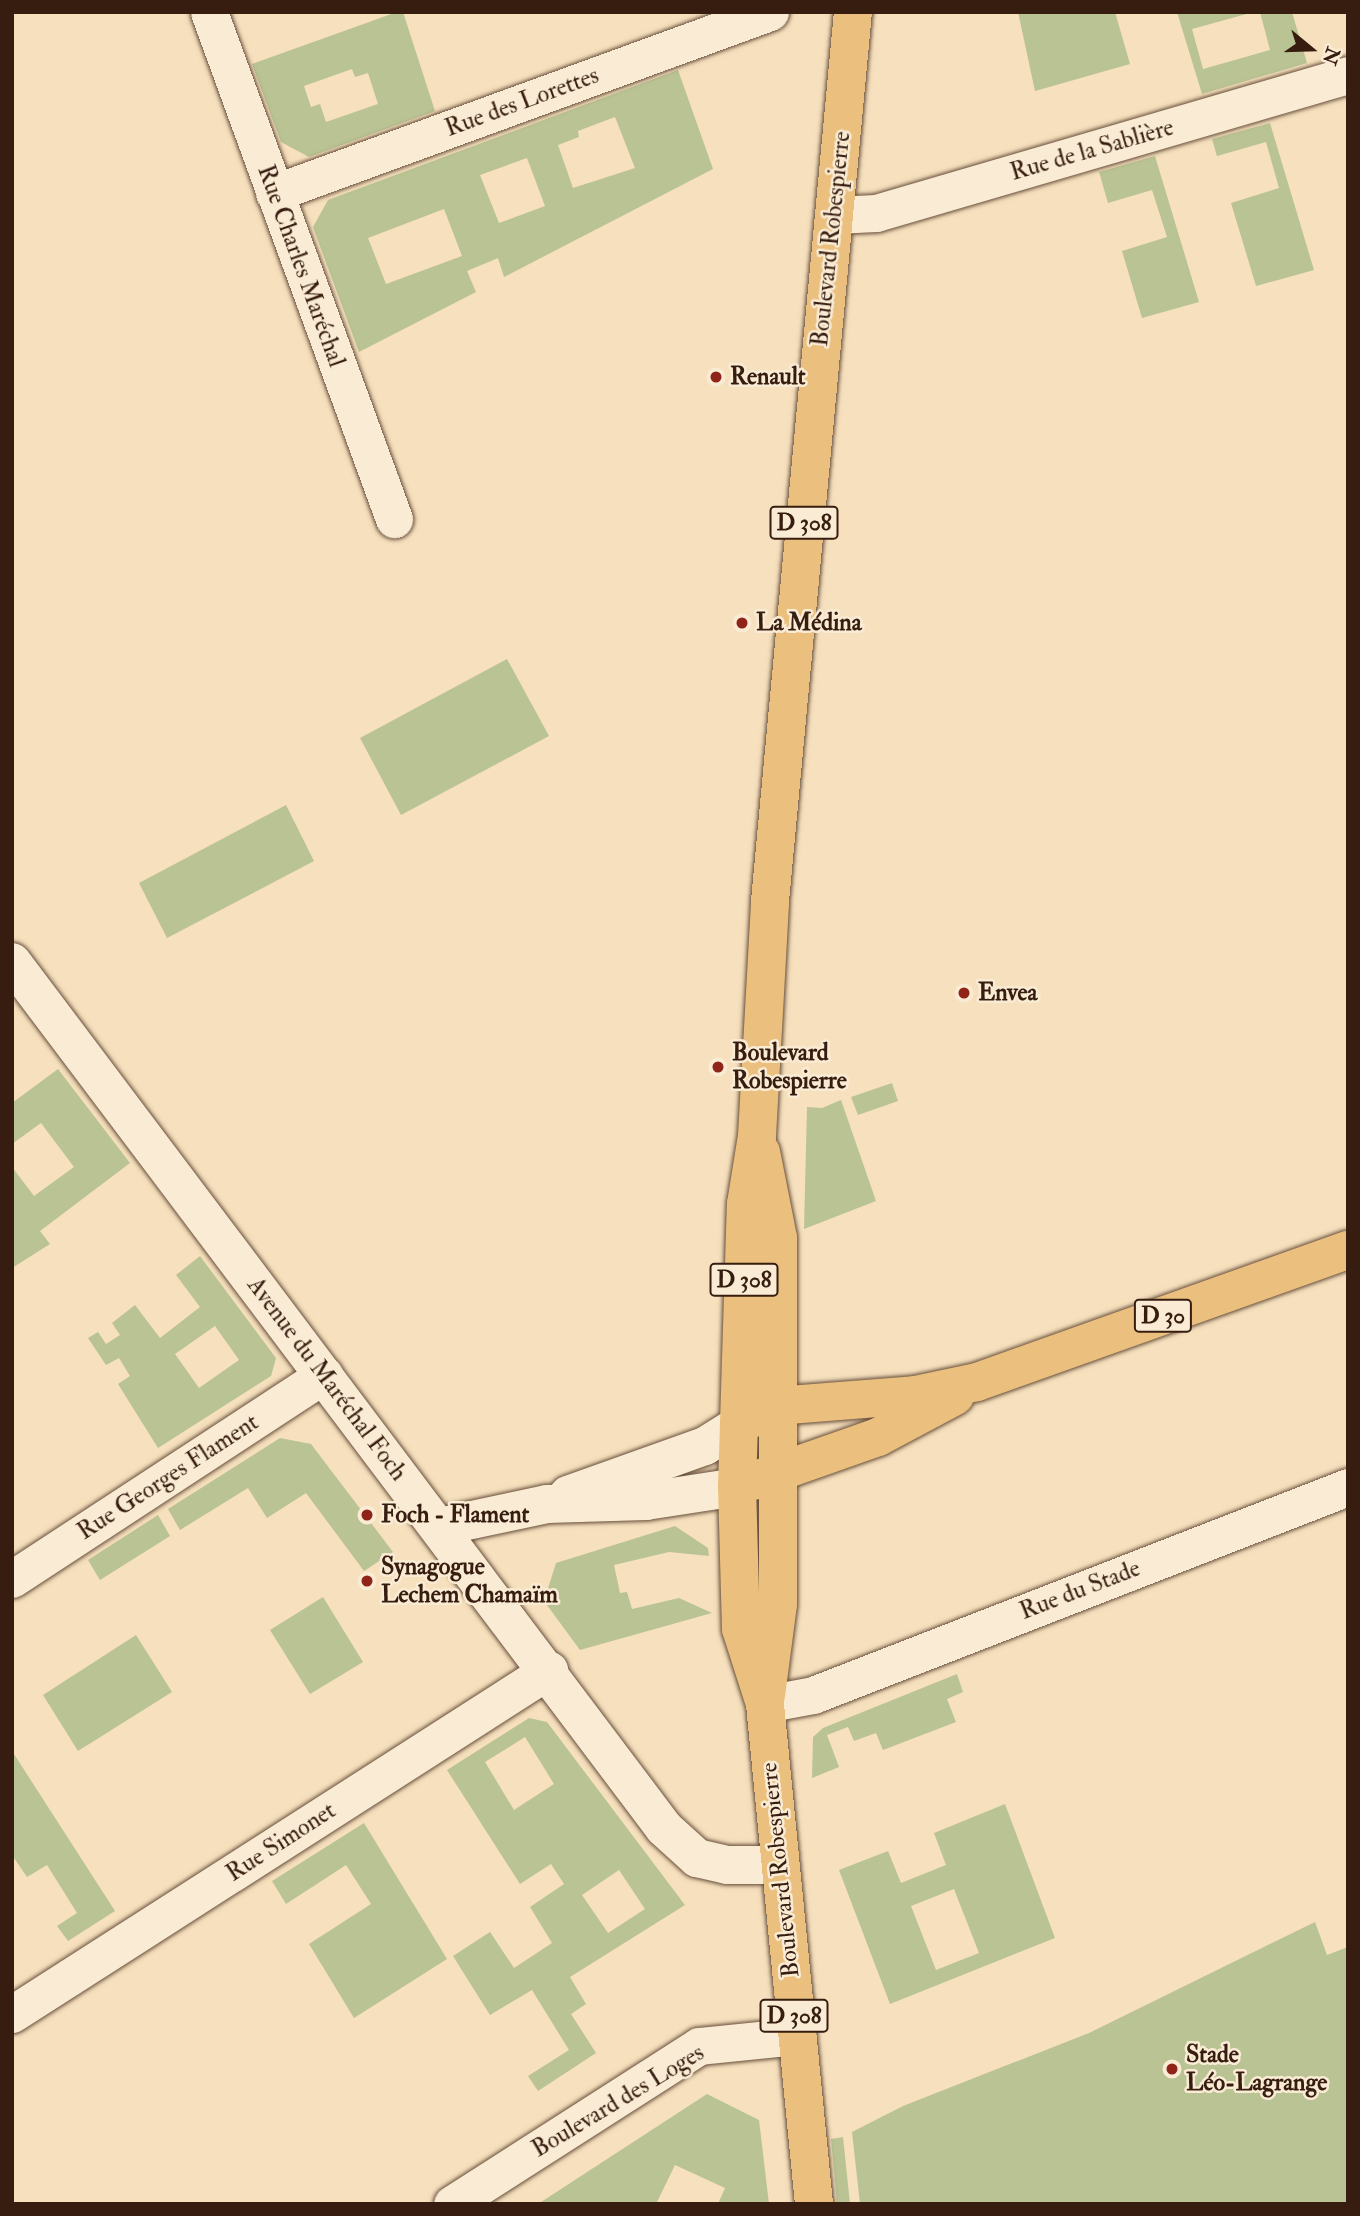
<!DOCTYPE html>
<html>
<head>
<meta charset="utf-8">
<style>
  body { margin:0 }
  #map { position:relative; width:1360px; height:2216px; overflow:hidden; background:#f6e0bd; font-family:"IM FELL Double Pica",serif }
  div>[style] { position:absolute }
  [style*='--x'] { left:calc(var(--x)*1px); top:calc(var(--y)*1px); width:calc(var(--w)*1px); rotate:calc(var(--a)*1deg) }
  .green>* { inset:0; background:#bac393 }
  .roads { filter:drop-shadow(0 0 2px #674e3b) drop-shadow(0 0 2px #674e3b) }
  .street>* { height:37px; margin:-18.5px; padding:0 18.5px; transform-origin:18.5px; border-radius:18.5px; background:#f9ebd4 }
  .secondary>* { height:38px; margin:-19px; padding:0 19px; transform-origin:19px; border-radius:19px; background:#f9ebd4 }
  .primary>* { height:38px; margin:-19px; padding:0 19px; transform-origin:19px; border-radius:19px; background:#ebc07e }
  .dots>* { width:19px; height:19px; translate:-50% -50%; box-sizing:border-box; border:4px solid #f9ebd4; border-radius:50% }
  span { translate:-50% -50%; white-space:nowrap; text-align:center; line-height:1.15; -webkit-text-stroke:5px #f9ebd4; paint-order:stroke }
  .shield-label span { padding:2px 5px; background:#f9ebd4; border:2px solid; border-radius:5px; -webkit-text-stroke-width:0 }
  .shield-label { font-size:23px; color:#371d10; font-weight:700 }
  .street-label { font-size:24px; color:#371d10 }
  .poi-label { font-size:24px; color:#371d10; font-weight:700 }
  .left { translate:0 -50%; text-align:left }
  .frame { position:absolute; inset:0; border:14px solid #371d10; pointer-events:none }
  .north { position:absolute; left:1276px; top:14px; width:70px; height:70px; -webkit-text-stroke:5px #f9ebd4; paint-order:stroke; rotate:109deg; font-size:19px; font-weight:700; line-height:28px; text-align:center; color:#371d10 }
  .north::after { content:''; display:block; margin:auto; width:24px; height:32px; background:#371d10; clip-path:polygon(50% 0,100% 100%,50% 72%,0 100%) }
</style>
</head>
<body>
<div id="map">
  <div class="green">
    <div style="clip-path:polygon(evenodd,397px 12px,403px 12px,435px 111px,309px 157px,281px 142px,252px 64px,397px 12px,352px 69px,355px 77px,368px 73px,378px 104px,326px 122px,320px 104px,311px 107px,304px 86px,352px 69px)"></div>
    <div style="clip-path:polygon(1018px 12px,1115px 12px,1130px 64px,1035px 91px)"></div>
    <div style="clip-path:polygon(1177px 12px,1254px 12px,1192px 29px,1203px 69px,1270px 50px,1260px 12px,1292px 12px,1307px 63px,1202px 94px)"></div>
    <div style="clip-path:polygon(evenodd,678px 70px,713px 169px,504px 277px,498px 258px,467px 271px,476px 292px,359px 352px,313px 227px,328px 200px,678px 70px,615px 117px,635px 168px,573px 188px,558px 145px,579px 137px,578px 131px,615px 117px,678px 70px,527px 158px,545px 206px,499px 223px,480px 175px,527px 158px,678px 70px,444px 209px,462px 256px,386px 284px,368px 238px,444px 209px)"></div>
    <div style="clip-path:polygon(1270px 123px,1314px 270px,1256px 286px,1231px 203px,1279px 188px,1266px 142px,1217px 156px,1212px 139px)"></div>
    <div style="clip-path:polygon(1155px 156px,1199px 302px,1142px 318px,1122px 251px,1167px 237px,1152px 190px,1108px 203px,1099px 172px)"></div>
    <div style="clip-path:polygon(507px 659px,549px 736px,401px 815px,360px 738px)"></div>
    <div style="clip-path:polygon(286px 805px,314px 861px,167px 938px,139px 883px)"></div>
    <div style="clip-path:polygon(58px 1069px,130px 1163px,40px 1231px,50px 1244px,12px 1268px,12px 1167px,34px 1196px,74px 1167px,41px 1123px,12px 1144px,12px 1103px)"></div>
    <div style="clip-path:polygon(892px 1083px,898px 1101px,858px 1115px,851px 1097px)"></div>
    <div style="clip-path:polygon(841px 1100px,876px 1201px,804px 1229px,807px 1107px,822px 1108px)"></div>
    <div style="clip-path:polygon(evenodd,200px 1256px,276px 1358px,271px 1376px,158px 1448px,118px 1384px,130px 1376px,119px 1358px,106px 1365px,88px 1338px,98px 1332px,106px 1344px,120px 1335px,112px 1323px,135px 1305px,160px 1338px,200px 1307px,176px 1275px,200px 1256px,215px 1326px,239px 1360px,199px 1388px,175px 1354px,215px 1326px)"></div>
    <div style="clip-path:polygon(280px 1438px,311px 1444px,393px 1552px,364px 1571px,306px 1493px,267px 1518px,248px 1488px,180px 1530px,168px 1509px)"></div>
    <div style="clip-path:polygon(158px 1515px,170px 1536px,100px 1580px,88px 1560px)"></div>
    <div style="clip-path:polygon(675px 1526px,708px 1548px,709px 1556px,669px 1552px,614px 1565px,620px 1593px,627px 1592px,632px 1609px,679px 1598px,712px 1613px,580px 1650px,544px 1601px,556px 1563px)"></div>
    <div style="clip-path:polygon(323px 1597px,363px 1662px,310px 1694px,270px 1630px)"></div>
    <div style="clip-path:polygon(136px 1635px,172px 1692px,78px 1751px,43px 1695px)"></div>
    <div style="clip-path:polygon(957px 1674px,963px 1692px,947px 1699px,956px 1722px,883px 1750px,876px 1733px,854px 1741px,848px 1727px,827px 1735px,839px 1767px,812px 1778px,813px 1737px,823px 1728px)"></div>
    <div style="clip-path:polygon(evenodd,529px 1718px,547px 1722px,685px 1905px,570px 1977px,586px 2004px,571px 2014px,596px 2053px,538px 2091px,528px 2076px,569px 2050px,532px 1990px,490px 2015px,453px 1956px,490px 1932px,514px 1968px,552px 1943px,530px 1907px,564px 1884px,551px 1864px,520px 1884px,447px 1770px,529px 1718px,525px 1737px,554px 1784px,514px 1810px,485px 1762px,525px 1737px,529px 1718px,619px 1870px,645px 1909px,608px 1933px,582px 1895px,619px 1870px)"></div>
    <div style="clip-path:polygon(12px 1751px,115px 1911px,68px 1941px,57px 1926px,77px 1913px,47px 1865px,27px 1877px,12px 1855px)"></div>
    <div style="clip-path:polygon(evenodd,1005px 1804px,1055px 1938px,890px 2004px,839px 1870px,888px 1851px,901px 1883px,946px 1865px,934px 1833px,1005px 1804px,954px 1889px,979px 1953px,936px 1970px,911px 1906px,954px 1889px)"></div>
    <div style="clip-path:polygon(364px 1823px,447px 1959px,354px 2018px,309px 1944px,371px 1904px,346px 1865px,286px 1904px,272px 1881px)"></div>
    <div style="clip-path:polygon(1315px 1922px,1327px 1955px,1348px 1947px,1348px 2204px,860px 2204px,852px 2132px,903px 2106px,1089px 2033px)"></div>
    <div style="clip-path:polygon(707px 2094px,759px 2120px,769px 2204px,718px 2204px,725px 2188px,675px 2165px,656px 2204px,538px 2204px)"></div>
    <div style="clip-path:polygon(843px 2137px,850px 2204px,837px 2204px,831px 2139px)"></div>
  </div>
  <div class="roads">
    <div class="street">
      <div style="--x:209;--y:12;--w:540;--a:69.95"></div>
      <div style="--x:274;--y:193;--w:528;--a:-20.05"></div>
      <div style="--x:834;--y:215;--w:42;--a:-2.7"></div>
      <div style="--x:876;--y:213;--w:492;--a:-16.3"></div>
      <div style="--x:12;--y:1579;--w:373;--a:-33.2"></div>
      <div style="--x:765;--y:1704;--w:49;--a:-10.6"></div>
      <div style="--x:813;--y:1695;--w:574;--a:-21.25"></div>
      <div style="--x:12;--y:2014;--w:638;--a:-32.64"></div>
      <div style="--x:452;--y:2204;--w:293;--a:-32.6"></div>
      <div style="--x:699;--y:2046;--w:99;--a:-5.8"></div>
    </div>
    <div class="secondary">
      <div style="--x:12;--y:962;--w:1084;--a:53.02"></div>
      <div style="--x:664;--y:1828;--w:45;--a:42.3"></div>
      <div style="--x:697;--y:1858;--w:31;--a:13"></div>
      <div style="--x:727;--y:1865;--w:52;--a:0"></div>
      <div style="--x:568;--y:1495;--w:145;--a:-19.7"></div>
      <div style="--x:705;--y:1446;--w:40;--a:-32"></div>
      <div style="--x:439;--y:1527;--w:110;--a:-12"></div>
      <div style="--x:547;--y:1504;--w:99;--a:-1.7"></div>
      <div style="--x:646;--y:1501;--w:92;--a:-8.7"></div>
    </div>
    <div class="primary">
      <div style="--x:761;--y:1152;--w:88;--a:78.8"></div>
      <div style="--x:778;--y:1238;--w:366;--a:90"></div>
      <div style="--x:778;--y:1604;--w:92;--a:97.5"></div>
      <div style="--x:739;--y:1425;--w:42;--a:-27.2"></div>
      <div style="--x:776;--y:1406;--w:139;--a:-4.5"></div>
      <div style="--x:915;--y:1395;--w:63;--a:-11.8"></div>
      <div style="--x:977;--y:1382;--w:394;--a:-19.6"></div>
      <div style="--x:753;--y:1481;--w:133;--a:-19.4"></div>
      <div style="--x:878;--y:1437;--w:87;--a:-28"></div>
      <div style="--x:814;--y:2204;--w:502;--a:-95.6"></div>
      <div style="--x:765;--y:1704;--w:79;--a:-107.7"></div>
      <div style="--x:741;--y:1629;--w:142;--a:-91.6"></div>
      <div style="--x:737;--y:1487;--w:283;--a:-88.2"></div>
      <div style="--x:746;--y:1204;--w:69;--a:-80.8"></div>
      <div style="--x:757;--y:1136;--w:235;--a:-86.8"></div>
      <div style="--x:770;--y:901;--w:893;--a:-84.67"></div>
    </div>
  </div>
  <div class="dots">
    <div style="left:716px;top:377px;background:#8f2418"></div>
    <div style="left:742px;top:623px;background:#8f2418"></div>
    <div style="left:964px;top:993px;background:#8f2418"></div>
    <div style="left:718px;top:1067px;background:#8f2418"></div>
    <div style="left:367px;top:1515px;background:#8f2418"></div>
    <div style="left:367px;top:1581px;background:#8f2418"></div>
    <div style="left:1172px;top:2069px;background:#8f2418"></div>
  </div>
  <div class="shield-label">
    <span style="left:804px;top:523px">D 308</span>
    <span style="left:744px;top:1280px">D 308</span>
    <span style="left:1163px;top:1316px">D 30</span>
    <span style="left:794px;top:2016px">D 308</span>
  </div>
  <div class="street-label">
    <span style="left:522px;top:102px;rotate:-20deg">Rue des Lorettes</span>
    <span style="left:1092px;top:150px;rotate:-16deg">Rue de la Sablière</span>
    <span style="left:831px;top:239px;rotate:-84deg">Boulevard Robespierre</span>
    <span style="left:301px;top:266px;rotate:70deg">Rue Charles Maréchal</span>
    <span style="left:327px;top:1379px;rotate:53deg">Avenue du Maréchal Foch</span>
    <span style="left:168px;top:1477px;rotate:-33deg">Rue Georges Flament</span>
    <span style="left:1080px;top:1590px;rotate:-21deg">Rue du Stade</span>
    <span style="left:281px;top:1842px;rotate:-33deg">Rue Simonet</span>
    <span style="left:780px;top:1870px;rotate:-96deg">Boulevard Robespierre</span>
    <span style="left:618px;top:2101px;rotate:-31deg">Boulevard des Loges</span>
  </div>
  <div class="poi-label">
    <span class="left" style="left:730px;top:377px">Renault</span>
    <span class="left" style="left:756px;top:623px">La Médina</span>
    <span class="left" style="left:978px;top:993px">Envea</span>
    <span class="left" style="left:732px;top:1067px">Boulevard<br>Robespierre</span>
    <span class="left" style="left:381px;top:1515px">Foch - Flament</span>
    <span class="left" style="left:381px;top:1581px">Synagogue<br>Lechem Chamaïm</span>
    <span class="left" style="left:1186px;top:2069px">Stade<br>Léo-Lagrange</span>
  </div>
  <div class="frame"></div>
  <div class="north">N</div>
</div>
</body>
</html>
